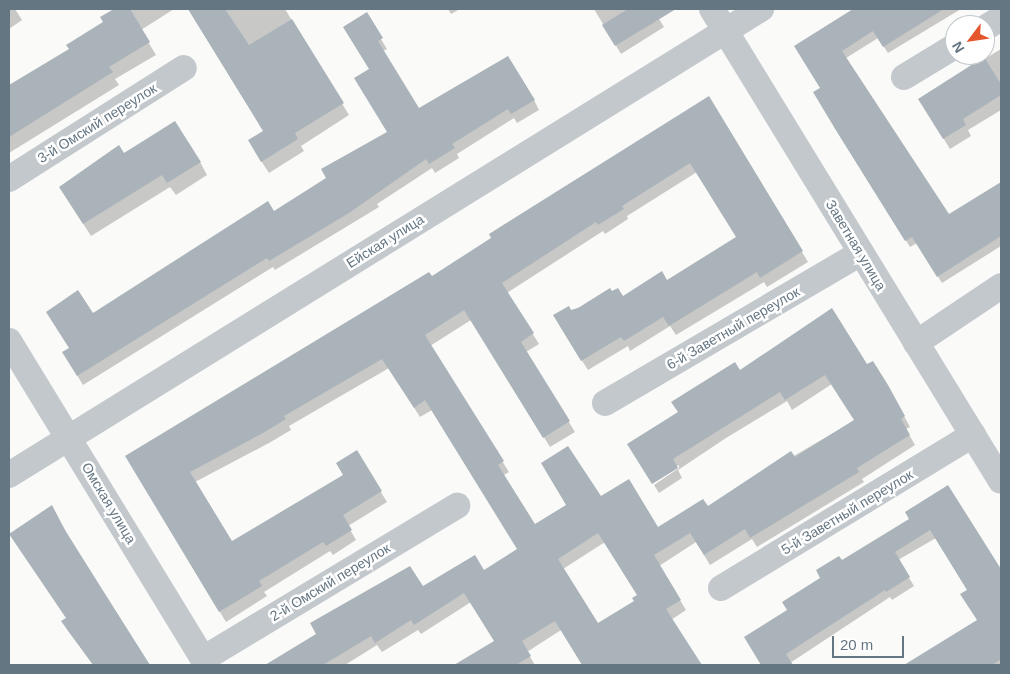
<!DOCTYPE html>
<html>
<head>
<meta charset="utf-8">
<style>
  body { margin:0 }
  #map { position:relative; width:1010px; height:674px; overflow:hidden; background:#fafaf8; font-family:Arial,sans-serif }
  div>[style] { position:absolute }
  [style*='--x'] { left:calc(var(--x)*1px); top:calc(var(--y)*1px); width:calc(var(--w)*1px); rotate:calc(var(--a)*1deg) }
  .shadow>* { inset:0; background:#0003 }
  .building>* { inset:0; background:#aab3b9 }
  .minor>* { height:26px; margin:-13px; padding:0 13px; transform-origin:13px; border-radius:13px; background:#c3c8cc }
  span { translate:-50% -50%; white-space:nowrap; text-align:center; line-height:1.15; -webkit-text-stroke:5px #fff; paint-order:stroke }
  .street-label { font-size:14px; color:#657683 }
  .frame { position:absolute; inset:0; border:10px solid #657683; pointer-events:none }
  .north { position:absolute; left:945px; top:15px; width:50px; height:50px; box-sizing:border-box; background:#fff; border:1px solid #c1c8cd; border-radius:50%; rotate:239deg; font-size:14px; font-weight:700; line-height:20px; text-align:center; color:#657683 }
  .north::after { content:''; display:block; margin:auto; width:18px; height:22px; background:#e4572e; clip-path:polygon(50% 0,100% 100%,50% 72%,0 100%) }
  .scale { position:absolute; left:832px; top:636px; width:72px; height:22px; box-sizing:border-box; border:2px solid #657683; border-top:0; padding-left:6px; font-size:15px; line-height:18px; white-space:nowrap; color:#657683; -webkit-text-stroke:4px #fff; paint-order:stroke }
</style>
</head>
<body>
<div id="map">
  <div class="shadow">
    <div style="clip-path:polygon(9px 9px,15px 9px,22px 20px,9px 29px)"></div>
    <div style="clip-path:polygon(116px 9px,174px 9px,141px 30px,156px 55px,115px 79px,119px 85px,9px 153px,9px 87px,70px 50px,105px 23px,102px 18px)"></div>
    <div style="clip-path:polygon(188px 9px,285px 9px,349px 115px,301px 146px,304px 151px,269px 173px,256px 153px,264px 131px)"></div>
    <div style="clip-path:polygon(448px 9px,460px 9px,451px 14px)"></div>
    <div style="clip-path:polygon(594px 9px,653px 9px,664px 27px,621px 54px)"></div>
    <div style="clip-path:polygon(857px 9px,961px 9px,888px 53px,878px 38px,846px 58px,948px 216px,1001px 183px,1001px 246px,942px 283px,917px 243px,910px 247px,819px 99px,821px 88px,796px 46px)"></div>
    <div style="clip-path:polygon(366px 14px,387px 49px,383px 51px,419px 110px,534px 100px,539px 110px,517px 123px,514px 118px,457px 154px,459px 158px,435px 173px,432px 168px,377px 204px,379px 207px,275px 270px,273px 267px,83px 385px,69px 362px,70px 349px,92px 314px,274px 213px,327px 178px,389px 132px,370px 69px)"></div>
    <div style="clip-path:polygon(1001px 49px,1001px 110px,968px 130px,971px 136px,950px 149px,919px 99px)"></div>
    <div style="clip-path:polygon(evenodd,709px 98px,808px 262px,767px 287px,764px 282px,676px 335px,670px 326px,630px 351px,628px 346px,588px 370px,560px 326px,571px 311px,612px 293px,622px 297px,667px 282px,738px 237px,697px 172px,627px 216px,628px 219px,605px 234px,603px 231px,507px 293px,539px 344px,526px 352px,575px 432px,550px 447px,471px 320px,430px 346px,509px 472px,504px 475px,535px 526px,600px 498px,658px 528px,707px 507px,855px 420px,832px 384px,792px 410px,787px 401px,726px 438px,678px 470px,682px 478px,659px 493px,654px 485px,679px 468px,679px 465px,652px 482px,679px 413px,739px 372px,867px 366px,887px 385px,910px 427px,906px 429px,915px 445px,862px 479px,864px 482px,757px 547px,752px 539px,710px 565px,696px 542px,659px 566px,686px 610px,671px 620px,700px 665px,583px 665px,561px 630px,527px 652px,535px 665px,456px 665px,495px 641px,471px 602px,421px 634px,418px 630px,382px 652px,377px 645px,345px 665px,267px 665px,318px 634px,423px 588px,484px 572px,519px 550px,432px 410px,420px 417px,389px 368px,289px 426px,291px 430px,269px 443px,195px 482px,232px 542px,345px 476px,356px 452px,387px 502px,348px 526px,356px 540px,333px 555px,330px 551px,264px 592px,267px 596px,226px 622px,126px 456px,431px 278px,709px 98px,605px 542px,638px 596px,636px 601px,598px 625px,563px 569px,605px 542px)"></div>
    <div style="clip-path:polygon(124px 155px,200px 162px,207px 175px,176px 195px,170px 187px,91px 236px,68px 200px)"></div>
    <div style="clip-path:polygon(948px 487px,1001px 572px,1001px 665px,905px 665px,978px 621px,968px 590px,936px 538px,898px 560px,914px 586px,892px 600px,890px 597px,790px 663px,792px 665px,762px 665px,746px 638px,789px 611px,841px 562px,911px 519px)"></div>
    <div style="clip-path:polygon(51px 507px,148px 665px,94px 665px,68px 631px,62px 621px,67px 619px,10px 534px)"></div>
  </div>
  <div class="building">
    <div style="clip-path:polygon(114px 9px,130px 9px,150px 42px,109px 67px,113px 72px,9px 137px,9px 85px,69px 49px,66px 45px,103px 22px,100px 17px)"></div>
    <div style="clip-path:polygon(188px 9px,225px 9px,249px 45px,292px 19px,344px 103px,295px 133px,298px 139px,261px 162px,248px 140px,263px 131px)"></div>
    <div style="clip-path:polygon(628px 9px,676px 9px,615px 46px,602px 25px)"></div>
    <div style="clip-path:polygon(853px 9px,944px 9px,883px 47px,873px 31px,842px 51px,949px 214px,1001px 182px,1001px 236px,937px 277px,912px 237px,905px 241px,837px 132px,813px 92px,820px 88px,794px 46px)"></div>
    <div style="clip-path:polygon(367px 12px,383px 38px,378px 41px,419px 108px,508px 56px,535px 100px,511px 114px,508px 109px,452px 144px,455px 148px,429px 164px,426px 159px,349px 213px,269px 261px,267px 258px,77px 376px,62px 352px,69px 348px,46px 312px,78px 290px,93px 313px,268px 201px,274px 211px,326px 178px,321px 169px,387px 132px,354px 78px,369px 69px,343px 27px)"></div>
    <div style="clip-path:polygon(984px 57px,1001px 84px,1001px 95px,963px 119px,966px 125px,943px 139px,918px 99px)"></div>
    <div style="clip-path:polygon(evenodd,709px 96px,803px 251px,760px 278px,757px 272px,669px 326px,663px 317px,624px 341px,621px 337px,581px 361px,553px 315px,569px 306px,571px 310px,578px 308px,610px 288px,612px 291px,618px 288px,623px 296px,662px 271px,667px 280px,736px 237px,690px 163px,622px 206px,624px 209px,598px 225px,596px 222px,502px 283px,534px 333px,521px 342px,570px 421px,543px 438px,464px 310px,425px 335px,504px 461px,498px 465px,535px 524px,566px 505px,541px 463px,568px 446px,601px 496px,629px 479px,658px 527px,703px 499px,708px 506px,791px 451px,795px 457px,854px 420px,825px 375px,785px 400px,780px 392px,721px 429px,673px 459px,678px 468px,652px 484px,627px 444px,678px 412px,671px 402px,735px 362px,740px 370px,832px 308px,867px 364px,873px 361px,888px 385px,905px 416px,901px 419px,910px 435px,857px 468px,859px 472px,750px 538px,745px 529px,704px 555px,690px 533px,654px 555px,681px 600px,666px 609px,702px 665px,582px 665px,555px 621px,522px 641px,531px 656px,516px 665px,454px 665px,494px 641px,464px 593px,414px 625px,411px 620px,375px 643px,371px 636px,323px 665px,265px 665px,316px 634px,310px 623px,410px 566px,423px 586px,475px 555px,484px 570px,517px 549px,425px 400px,414px 408px,382px 359px,284px 416px,286px 419px,263px 433px,190px 472px,232px 541px,343px 475px,336px 463px,357px 450px,382px 491px,343px 515px,352px 530px,326px 546px,323px 542px,259px 581px,262px 586px,219px 612px,125px 456px,429px 272px,432px 276px,491px 238px,489px 234px,709px 96px,598px 533px,637px 595px,632px 598px,634px 601px,598px 623px,558px 559px,598px 533px)"></div>
    <div style="clip-path:polygon(175px 121px,201px 162px,167px 183px,162px 175px,83px 224px,59px 187px,119px 145px,124px 153px)"></div>
    <div style="clip-path:polygon(948px 485px,1001px 569px,1001px 659px,992px 665px,904px 665px,977px 620px,960px 594px,967px 590px,930px 530px,895px 552px,910px 577px,886px 592px,885px 590px,786px 654px,793px 665px,761px 665px,744px 637px,787px 610px,782px 602px,820px 578px,816px 570px,839px 556px,842px 560px,909px 519px,905px 512px)"></div>
    <div style="clip-path:polygon(52px 505px,66px 532px,150px 665px,93px 665px,61px 621px,66px 618px,9px 534px)"></div>
  </div>
  <div class="minor">
    <div style="--x:712;--y:9;--w:553;--a:58.52"></div>
    <div style="--x:985;--y:28;--w:19;--a:-32"></div>
    <div style="--x:904;--y:77;--w:60;--a:-31.3"></div>
    <div style="--x:9;--y:179;--w:207;--a:-32.4"></div>
    <div style="--x:9;--y:341;--w:380;--a:58.6"></div>
    <div style="--x:916;--y:343;--w:102;--a:-33.8"></div>
    <div style="--x:605;--y:403;--w:297;--a:-30.4"></div>
    <div style="--x:9;--y:475;--w:885;--a:-31.79"></div>
    <div style="--x:721;--y:588;--w:295;--a:-31.3"></div>
    <div style="--x:203;--y:659;--w:297;--a:-31.1"></div>
  </div>
  <div class="street-label">
    <span style="left:97px;top:123px;rotate:-32deg">3-й Омский переулок</span>
    <span style="left:385px;top:241px;rotate:-32deg">Ейская улица</span>
    <span style="left:856px;top:245px;rotate:59deg">Заветная улица</span>
    <span style="left:733px;top:328px;rotate:-30deg">6-й Заветный переулок</span>
    <span style="left:109px;top:503px;rotate:59deg">Омская улица</span>
    <span style="left:847px;top:512px;rotate:-31deg">5-й Заветный переулок</span>
    <span style="left:330px;top:582px;rotate:-31deg">2-й Омский переулок</span>
  </div>
  <div class="frame"></div>
  <div class="north">N</div>
  <div class="scale">20 m</div>
</div>
</body>
</html>
